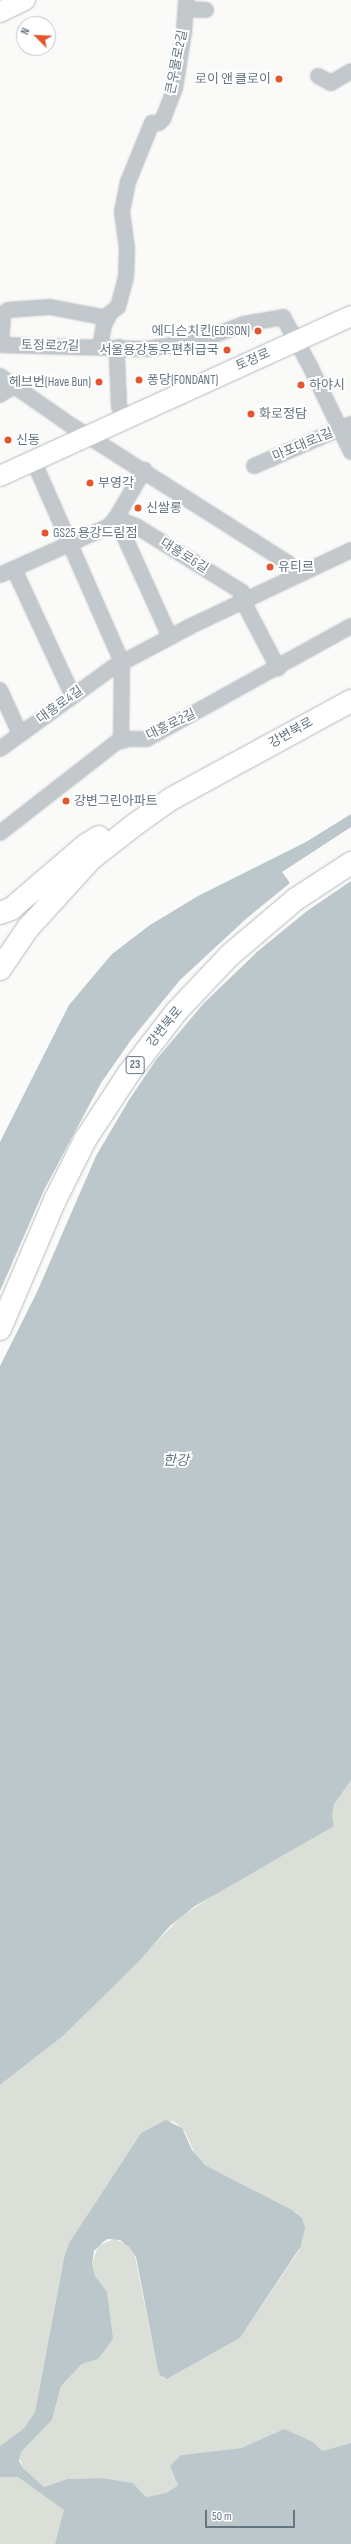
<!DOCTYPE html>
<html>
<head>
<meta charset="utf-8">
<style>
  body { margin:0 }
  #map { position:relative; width:351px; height:2544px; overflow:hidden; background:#fafaf8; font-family:"Sofia Sans Condensed","Noto Sans KR",sans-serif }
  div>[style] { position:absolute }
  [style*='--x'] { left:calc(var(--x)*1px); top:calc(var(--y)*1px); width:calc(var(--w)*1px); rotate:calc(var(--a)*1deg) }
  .green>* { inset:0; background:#dadfd7 }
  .water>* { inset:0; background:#bbc7cb }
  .pier>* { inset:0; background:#fafaf8 }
  .roads { filter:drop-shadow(0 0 1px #b3babf) drop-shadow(0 0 1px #b3babf) }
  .street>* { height:14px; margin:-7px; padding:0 7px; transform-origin:7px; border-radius:7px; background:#c3c8cc }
  .secondary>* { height:20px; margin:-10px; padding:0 10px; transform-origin:10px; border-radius:10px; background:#fff }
  .highway>* { height:22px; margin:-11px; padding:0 11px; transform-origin:11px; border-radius:11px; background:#fff }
  .dots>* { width:11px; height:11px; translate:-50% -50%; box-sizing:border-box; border:2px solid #fff; border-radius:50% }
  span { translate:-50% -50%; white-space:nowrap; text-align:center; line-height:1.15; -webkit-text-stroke:4px #fff; paint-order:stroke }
  .shield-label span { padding:1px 3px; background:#fff; border:1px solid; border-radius:3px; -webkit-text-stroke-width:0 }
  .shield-label { font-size:12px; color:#657683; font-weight:700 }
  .street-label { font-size:13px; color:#657683 }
  .poi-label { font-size:13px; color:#657683 }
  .right { translate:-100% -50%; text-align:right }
  .left { translate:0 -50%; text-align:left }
  .water-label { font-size:14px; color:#60757c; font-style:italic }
  .north { position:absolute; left:16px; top:16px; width:40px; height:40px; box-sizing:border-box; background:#fff; border:1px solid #c1c8cd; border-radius:50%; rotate:294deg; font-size:11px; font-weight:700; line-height:16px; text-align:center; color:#657683 }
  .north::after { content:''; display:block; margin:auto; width:14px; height:18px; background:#e4572e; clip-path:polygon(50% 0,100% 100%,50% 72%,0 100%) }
  .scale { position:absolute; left:205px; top:2510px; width:90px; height:18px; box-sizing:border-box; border:2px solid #657683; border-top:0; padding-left:5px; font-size:12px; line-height:14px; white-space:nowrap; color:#657683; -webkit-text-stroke:3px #fff; paint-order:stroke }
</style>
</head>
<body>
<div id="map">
  <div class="green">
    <div style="clip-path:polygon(351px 1780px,351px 2443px,322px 2451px,284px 2429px,241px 2448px,181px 2455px,179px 2484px,166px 2493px,146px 2497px,133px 2483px,102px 2478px,67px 2479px,44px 2487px,23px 2468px,19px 2456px,21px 2452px,52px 2420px,61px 2386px,82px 2364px,98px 2359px,103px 2287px,95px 2276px,92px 2264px,98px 2246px,114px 2239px,126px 2244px,134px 2252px,158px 2371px,163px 2378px,169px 2378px,240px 2338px,298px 2252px,303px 2240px,297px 2213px,205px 2165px,196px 2156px,185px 2132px,177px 2124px,172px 2121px,141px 2133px,69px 2243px,64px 2258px,35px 2412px,24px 2428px,0 2446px,0 2085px,63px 2036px,182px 1916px,332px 1816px,334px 1804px,339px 1794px)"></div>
    <div style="clip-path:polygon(0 2477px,18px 2477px,65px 2510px,55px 2544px,0 2544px)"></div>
  </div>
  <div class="water">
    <div style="clip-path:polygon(351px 814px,351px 1780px,334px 1804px,332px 1816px,334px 1826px,195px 1906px,170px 1926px,138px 1962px,63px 2036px,0 2085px,0 1142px,69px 1005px,112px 954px,150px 925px,198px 896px,306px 842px)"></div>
    <div style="clip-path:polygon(166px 2120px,182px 2128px,192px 2150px,205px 2165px,292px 2210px,302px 2218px,305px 2228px,301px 2246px,240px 2338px,167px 2379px,161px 2376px,158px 2371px,136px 2257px,130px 2248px,120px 2240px,108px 2239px,103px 2242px,94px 2251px,92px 2264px,95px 2276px,107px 2292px,113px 2339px,98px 2359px,82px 2364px,61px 2386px,52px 2420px,21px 2452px,19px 2461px,23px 2468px,44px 2487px,67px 2479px,102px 2478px,133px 2483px,146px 2497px,166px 2493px,178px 2485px,170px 2466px,181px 2455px,241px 2448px,284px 2429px,313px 2442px,322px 2451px,351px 2443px,351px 2544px,55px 2544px,64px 2510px,18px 2477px,0 2477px,0 2446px,24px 2428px,35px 2412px,64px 2258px,69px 2243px,141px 2133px)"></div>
  </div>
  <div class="pier">
    <div style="clip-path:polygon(351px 827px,351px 881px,307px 911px,258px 951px,204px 1003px,156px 1060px,129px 1100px,96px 1156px,37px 1292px,0 1366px,0 1291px,44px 1190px,101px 1083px,131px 1040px,180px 980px,247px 918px,290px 883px,282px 872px)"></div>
  </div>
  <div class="roads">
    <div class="street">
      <div style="--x:186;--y:9;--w:20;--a:3"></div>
      <div style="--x:318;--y:76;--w:15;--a:28"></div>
      <div style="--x:331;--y:83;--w:23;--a:-31"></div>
      <div style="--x:0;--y:345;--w:146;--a:1.6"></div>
      <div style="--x:146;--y:349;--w:54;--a:-8.6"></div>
      <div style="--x:199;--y:341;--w:48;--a:-20.7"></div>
      <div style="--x:244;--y:324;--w:40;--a:-10"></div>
      <div style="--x:283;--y:317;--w:56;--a:61.1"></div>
      <div style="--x:310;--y:366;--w:95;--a:64.5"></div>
      <div style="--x:1;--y:345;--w:31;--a:-86"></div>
      <div style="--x:3;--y:314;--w:6;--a:-39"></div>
      <div style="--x:8;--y:310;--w:42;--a:-4.1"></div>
      <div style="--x:50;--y:307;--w:58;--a:10.9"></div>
      <div style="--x:100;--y:347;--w:22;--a:-80"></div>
      <div style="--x:104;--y:325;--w:13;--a:-63"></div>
      <div style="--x:110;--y:313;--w:10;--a:-37"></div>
      <div style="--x:118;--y:307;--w:31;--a:-75"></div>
      <div style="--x:126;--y:277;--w:29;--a:-88"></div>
      <div style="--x:127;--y:248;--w:36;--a:-98"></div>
      <div style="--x:122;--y:212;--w:31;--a:-79"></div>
      <div style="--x:128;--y:182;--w:64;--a:-67.9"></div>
      <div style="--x:152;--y:123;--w:7;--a:0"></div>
      <div style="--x:159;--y:123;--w:6;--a:-45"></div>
      <div style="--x:163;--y:119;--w:33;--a:-69"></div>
      <div style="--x:175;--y:88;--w:57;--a:-80.9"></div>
      <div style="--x:184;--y:32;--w:32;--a:-86"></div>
      <div style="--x:119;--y:347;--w:11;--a:100"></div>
      <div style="--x:117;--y:358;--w:48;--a:87.6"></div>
      <div style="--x:119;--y:406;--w:14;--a:65"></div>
      <div style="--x:0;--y:376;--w:88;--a:34.8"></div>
      <div style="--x:72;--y:426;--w:256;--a:32.4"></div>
      <div style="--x:288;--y:563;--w:15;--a:53"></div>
      <div style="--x:0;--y:395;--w:17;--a:-33"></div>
      <div style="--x:34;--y:462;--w:219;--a:66.3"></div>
      <div style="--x:122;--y:662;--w:79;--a:90.7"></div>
      <div style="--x:254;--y:466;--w:106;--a:-23.4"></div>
      <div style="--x:116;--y:518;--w:22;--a:22"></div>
      <div style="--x:136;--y:526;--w:125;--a:31.9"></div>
      <div style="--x:242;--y:592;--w:8;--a:76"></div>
      <div style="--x:116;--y:518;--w:131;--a:65.6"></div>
      <div style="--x:14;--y:569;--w:140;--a:65.1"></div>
      <div style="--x:0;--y:575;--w:120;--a:-24.2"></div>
      <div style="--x:109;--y:526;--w:11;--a:-49"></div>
      <div style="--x:116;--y:518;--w:56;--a:-59.7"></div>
      <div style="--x:243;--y:601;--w:76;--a:62.4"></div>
      <div style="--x:0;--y:690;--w:48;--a:65.6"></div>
      <div style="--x:0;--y:749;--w:138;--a:-35.9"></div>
      <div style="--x:112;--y:668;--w:89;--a:-28"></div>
      <div style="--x:191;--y:626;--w:177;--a:-25.4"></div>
      <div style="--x:0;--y:833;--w:148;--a:-37.9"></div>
      <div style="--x:117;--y:742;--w:11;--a:-15"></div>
      <div style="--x:128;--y:739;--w:19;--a:0"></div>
      <div style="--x:147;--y:739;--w:233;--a:-29"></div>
    </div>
    <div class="secondary">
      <div style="--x:0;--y:12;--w:28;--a:-26"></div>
      <div style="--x:0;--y:476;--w:386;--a:-24.5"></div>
    </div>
    <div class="highway">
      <div style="--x:0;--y:913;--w:12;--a:-20"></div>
      <div style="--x:11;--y:909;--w:99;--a:-40.5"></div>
      <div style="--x:86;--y:845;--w:15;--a:-32"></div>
      <div style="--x:0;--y:969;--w:50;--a:-55.7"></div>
      <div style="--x:28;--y:928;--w:95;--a:-47.6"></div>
      <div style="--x:92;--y:858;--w:57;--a:-37.9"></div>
      <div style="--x:137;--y:823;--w:42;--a:-35.2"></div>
      <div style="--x:171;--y:799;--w:205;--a:-28.6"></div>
      <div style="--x:0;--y:1329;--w:140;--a:-66.9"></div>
      <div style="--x:55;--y:1200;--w:67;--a:-63.4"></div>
      <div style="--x:85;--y:1140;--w:80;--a:-56.7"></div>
      <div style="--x:129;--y:1073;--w:78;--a:-52.3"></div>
      <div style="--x:177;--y:1011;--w:77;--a:-46.6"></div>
      <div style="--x:230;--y:955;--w:87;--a:-40.3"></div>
      <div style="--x:296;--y:899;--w:66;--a:-33.2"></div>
    </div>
  </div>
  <div class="dots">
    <div style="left:279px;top:79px;background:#e4572e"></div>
    <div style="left:258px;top:331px;background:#e4572e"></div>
    <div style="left:227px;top:350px;background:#e4572e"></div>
    <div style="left:139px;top:380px;background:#e4572e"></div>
    <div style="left:99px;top:382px;background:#e4572e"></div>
    <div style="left:301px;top:385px;background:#e4572e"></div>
    <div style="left:251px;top:414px;background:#e4572e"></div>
    <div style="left:8px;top:440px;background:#e4572e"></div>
    <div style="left:90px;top:483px;background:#e4572e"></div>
    <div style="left:138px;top:508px;background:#e4572e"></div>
    <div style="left:45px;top:533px;background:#e4572e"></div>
    <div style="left:270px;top:567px;background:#e4572e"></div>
    <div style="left:66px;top:801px;background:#e4572e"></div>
  </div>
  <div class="shield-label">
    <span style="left:135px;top:1065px">23</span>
  </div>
  <div class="street-label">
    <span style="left:177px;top:62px;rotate:-79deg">큰우물로2길</span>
    <span style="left:50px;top:346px;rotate:1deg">토정로27길</span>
    <span style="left:253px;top:360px;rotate:-24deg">토정로</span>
    <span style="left:303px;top:445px;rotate:-23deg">마포대로1길</span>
    <span style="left:184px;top:556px;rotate:32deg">대흥로6길</span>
    <span style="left:60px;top:705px;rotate:-36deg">대흥로4길</span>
    <span style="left:171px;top:725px;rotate:-26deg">대흥로2길</span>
    <span style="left:291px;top:733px;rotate:-29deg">강변북로</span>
    <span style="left:165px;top:1027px;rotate:-51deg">강변북로</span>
  </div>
  <div class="poi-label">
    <span class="right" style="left:271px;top:79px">로이 앤 클로이</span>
    <span class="right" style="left:250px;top:331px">에디슨치킨(EDISON)</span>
    <span class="right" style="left:219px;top:350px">서울용강동우편취급국</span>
    <span class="left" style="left:147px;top:380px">퐁당(FONDANT)</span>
    <span class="right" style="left:91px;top:382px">헤브번(Have Bun)</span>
    <span class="left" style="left:309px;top:385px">하야시</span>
    <span class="left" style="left:259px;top:414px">화로정담</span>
    <span class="left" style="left:16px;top:440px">신동</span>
    <span class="left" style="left:98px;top:483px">부영각</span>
    <span class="left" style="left:146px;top:508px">신쌀롱</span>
    <span class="left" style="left:53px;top:533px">GS25 용강드림점</span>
    <span class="left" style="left:278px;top:567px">유티르</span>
    <span class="left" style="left:74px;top:801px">강변그린아파트</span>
  </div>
  <div class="water-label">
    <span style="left:176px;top:1461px">한강</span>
  </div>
  <div class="north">N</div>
  <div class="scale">50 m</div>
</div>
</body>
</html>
